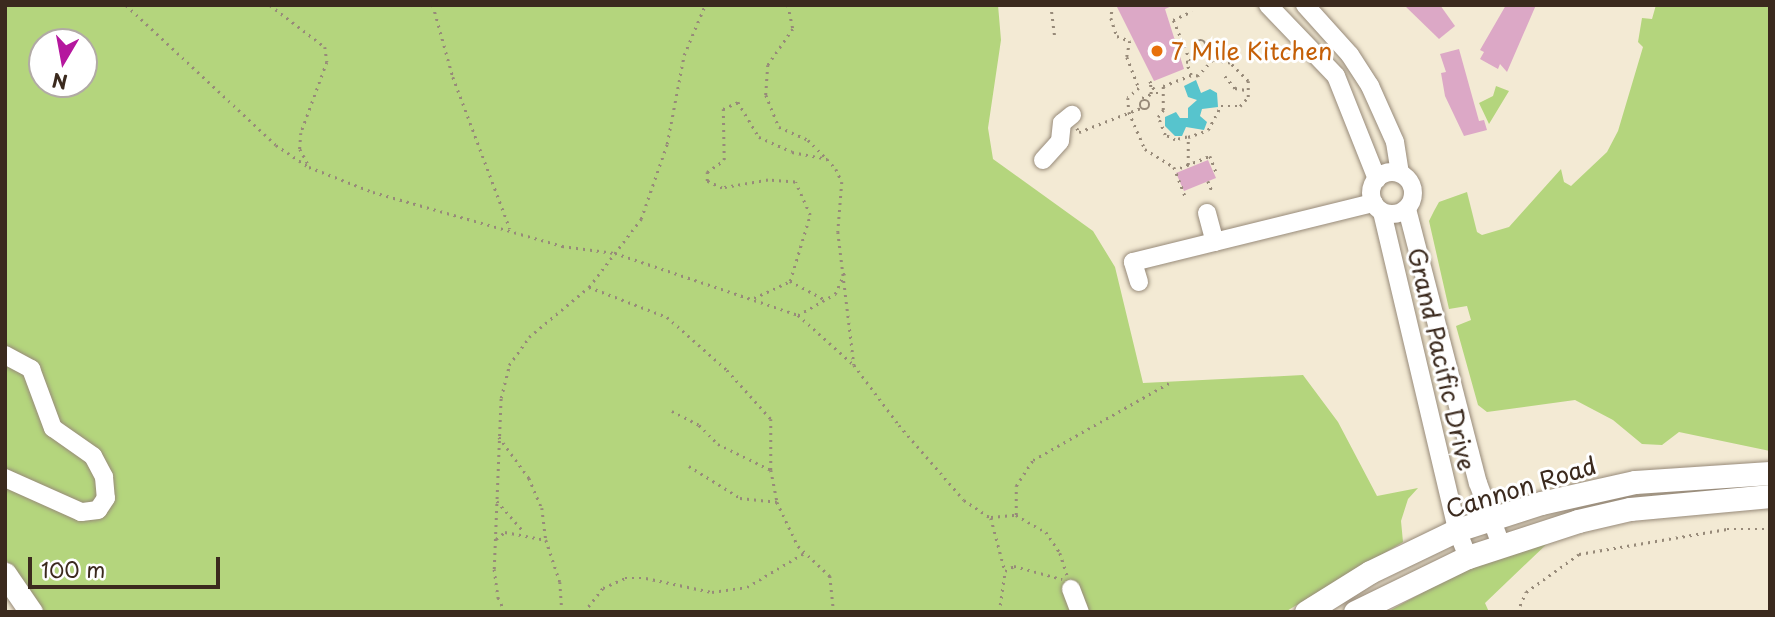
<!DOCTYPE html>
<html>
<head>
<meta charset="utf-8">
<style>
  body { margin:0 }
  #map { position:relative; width:1775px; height:617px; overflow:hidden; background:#f3ead4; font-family:"Playpen Sans",sans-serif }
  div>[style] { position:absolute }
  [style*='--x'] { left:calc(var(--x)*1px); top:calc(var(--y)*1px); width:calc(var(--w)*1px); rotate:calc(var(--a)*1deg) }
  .green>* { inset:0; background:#b4d57d }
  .water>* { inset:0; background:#57c4cd }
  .building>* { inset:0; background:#dca8c6 }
  .path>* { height:2.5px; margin-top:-1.25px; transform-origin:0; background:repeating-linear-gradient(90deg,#978a79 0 2px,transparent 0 7px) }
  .path>.ring { margin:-1.25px; padding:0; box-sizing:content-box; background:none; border:2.5px solid #978a79; border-radius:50% }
  .roads { filter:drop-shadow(0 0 2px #978a79) drop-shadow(0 0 2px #978a79) }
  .minor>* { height:18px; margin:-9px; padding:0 9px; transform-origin:9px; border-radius:9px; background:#fff }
  .minor>.ring { margin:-9px; padding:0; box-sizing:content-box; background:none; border:18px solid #fff; border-radius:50% }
  .major>* { height:23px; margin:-11.5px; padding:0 11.5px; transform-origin:11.5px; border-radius:11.5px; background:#fff }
  .dots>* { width:19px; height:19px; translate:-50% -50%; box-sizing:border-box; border:4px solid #fff; border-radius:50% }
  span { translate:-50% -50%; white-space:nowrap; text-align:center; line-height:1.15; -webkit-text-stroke:6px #fff; paint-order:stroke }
  .food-label { font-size:24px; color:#c56008 }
  .left { translate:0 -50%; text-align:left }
  .street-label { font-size:24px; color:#3b2a1e }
  .frame { position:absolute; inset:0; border:7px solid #3b2a1e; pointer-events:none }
  .north { position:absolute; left:28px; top:28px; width:70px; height:70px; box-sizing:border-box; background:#fff; border:2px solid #b1aaa5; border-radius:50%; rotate:190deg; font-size:19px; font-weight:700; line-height:28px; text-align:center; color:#3b2a1e }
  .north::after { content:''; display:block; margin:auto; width:24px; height:32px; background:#b5179e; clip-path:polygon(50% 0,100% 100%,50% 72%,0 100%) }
  .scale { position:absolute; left:28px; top:557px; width:192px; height:32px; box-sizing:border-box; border:4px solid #3b2a1e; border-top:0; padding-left:9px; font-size:21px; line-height:24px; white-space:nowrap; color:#3b2a1e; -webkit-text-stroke:5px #fff; paint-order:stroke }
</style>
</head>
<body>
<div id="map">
  <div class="green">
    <div style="clip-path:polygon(evenodd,5px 5px,998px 5px,1001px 40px,988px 128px,993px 159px,1093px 231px,1115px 267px,1143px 383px,1303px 375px,1338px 422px,1377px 496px,1418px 488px,1408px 499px,1401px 521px,1403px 542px,1285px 612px,42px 612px,5px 558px,5px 5px,42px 42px,84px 42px,84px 84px,42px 84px,42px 42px)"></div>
    <div style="clip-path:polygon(1656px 5px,1770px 5px,1770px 451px,1679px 432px,1662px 445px,1642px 444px,1613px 420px,1575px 400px,1487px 412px,1478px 405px,1456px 326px,1471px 320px,1467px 306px,1449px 309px,1429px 221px,1434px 211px,1439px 202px,1467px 192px,1477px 232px,1482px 235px,1509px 227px,1561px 169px,1564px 182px,1571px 186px,1607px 152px,1618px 131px,1643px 47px,1638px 42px,1642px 18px,1652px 19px)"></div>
    <div style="clip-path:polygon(1496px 86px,1509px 91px,1489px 124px,1479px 103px,1493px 96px)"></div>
    <div style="clip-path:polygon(1552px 539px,1485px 603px,1489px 612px,1387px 612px,1457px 574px)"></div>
  </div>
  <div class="water">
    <div style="clip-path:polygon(1196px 80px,1201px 93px,1210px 89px,1217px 93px,1218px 107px,1202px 109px,1200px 116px,1207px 122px,1204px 130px,1186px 127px,1182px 136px,1175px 136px,1165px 126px,1165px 117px,1176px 112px,1180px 118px,1188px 118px,1188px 108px,1197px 100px,1188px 97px,1184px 86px)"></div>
  </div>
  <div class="building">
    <div style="clip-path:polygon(1116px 5px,1174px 5px,1165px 9px,1184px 69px,1154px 81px)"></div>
    <div style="clip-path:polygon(1404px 5px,1440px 5px,1455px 26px,1439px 39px)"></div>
    <div style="clip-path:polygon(1506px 5px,1536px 5px,1507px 72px,1500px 64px,1498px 69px,1480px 59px,1484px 52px,1480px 50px)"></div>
    <div style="clip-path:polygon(1459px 49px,1479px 121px,1484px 120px,1487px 130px,1464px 136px,1445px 96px,1441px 73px,1446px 72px,1440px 54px)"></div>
    <div style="clip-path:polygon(1208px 160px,1216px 178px,1184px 191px,1176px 173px)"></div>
  </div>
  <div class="path">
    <div style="--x:126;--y:5;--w:205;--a:43"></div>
    <div style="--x:276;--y:145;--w:40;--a:34"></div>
    <div style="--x:309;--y:167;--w:69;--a:21.3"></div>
    <div style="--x:373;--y:192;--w:197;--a:15.9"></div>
    <div style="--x:562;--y:246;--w:53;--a:7.5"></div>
    <div style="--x:615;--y:253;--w:193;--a:18.7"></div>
    <div style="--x:798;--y:315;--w:75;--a:41.8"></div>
    <div style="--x:854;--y:365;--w:75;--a:53.1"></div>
    <div style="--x:899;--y:425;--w:99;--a:49.1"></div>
    <div style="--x:964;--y:500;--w:32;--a:34"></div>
    <div style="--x:991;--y:518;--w:55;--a:75.2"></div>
    <div style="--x:270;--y:5;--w:69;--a:37.4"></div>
    <div style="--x:325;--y:47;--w:15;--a:82"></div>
    <div style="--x:327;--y:62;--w:76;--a:110.1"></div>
    <div style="--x:301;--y:133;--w:16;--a:94"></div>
    <div style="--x:300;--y:149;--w:17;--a:62"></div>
    <div style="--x:433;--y:5;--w:75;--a:74.5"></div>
    <div style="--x:453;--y:77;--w:162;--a:69.4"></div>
    <div style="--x:788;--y:5;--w:25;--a:78"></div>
    <div style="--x:793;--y:29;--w:44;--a:124.8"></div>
    <div style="--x:768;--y:65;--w:30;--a:94"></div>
    <div style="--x:766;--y:95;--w:35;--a:68"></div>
    <div style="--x:779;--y:127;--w:32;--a:24"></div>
    <div style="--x:808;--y:140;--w:27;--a:45"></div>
    <div style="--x:1051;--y:5;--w:31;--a:83"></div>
    <div style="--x:1113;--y:5;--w:13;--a:99"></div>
    <div style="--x:1111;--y:18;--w:19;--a:72"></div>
    <div style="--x:1117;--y:36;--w:14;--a:21"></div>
    <div style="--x:1130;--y:41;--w:16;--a:101"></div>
    <div style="--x:1127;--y:57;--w:33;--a:69"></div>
    <div style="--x:1139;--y:88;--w:15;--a:138"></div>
    <div style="--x:1128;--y:98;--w:14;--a:86"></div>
    <div style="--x:1129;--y:112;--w:40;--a:66.6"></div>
    <div style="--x:1145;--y:149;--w:34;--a:32"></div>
    <div style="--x:1174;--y:167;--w:33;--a:69"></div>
    <div class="ring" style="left:1196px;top:40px;width:7.5px;height:7.5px"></div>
    <div style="--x:1225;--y:76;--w:16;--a:50"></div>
    <div style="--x:1235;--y:88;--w:11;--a:10"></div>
    <div style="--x:1142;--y:98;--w:10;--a:-24"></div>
    <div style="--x:1151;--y:94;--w:13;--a:-94"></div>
    <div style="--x:1150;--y:81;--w:13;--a:63"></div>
    <div style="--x:1156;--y:93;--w:5;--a:0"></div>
    <div class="ring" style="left:1140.5px;top:100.5px;width:6.5px;height:6.5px"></div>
    <div style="--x:1077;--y:128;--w:4;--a:63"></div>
    <div style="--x:1079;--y:132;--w:66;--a:-21.2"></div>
    <div style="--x:1187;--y:137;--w:12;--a:166"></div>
    <div style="--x:1175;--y:140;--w:11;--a:-153"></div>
    <div style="--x:1165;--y:135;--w:19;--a:-111"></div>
    <div style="--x:1158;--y:117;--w:9;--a:-54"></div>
    <div style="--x:1163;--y:110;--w:24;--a:-90"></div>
    <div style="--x:1163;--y:86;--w:30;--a:-21"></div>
    <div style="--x:1188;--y:165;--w:28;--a:-90"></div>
    <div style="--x:1188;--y:137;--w:21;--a:-19"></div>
    <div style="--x:1208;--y:130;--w:27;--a:-62"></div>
    <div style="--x:1221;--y:106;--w:19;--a:0"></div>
    <div style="--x:1240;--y:106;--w:12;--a:-48"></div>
    <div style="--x:1248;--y:97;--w:16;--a:-90"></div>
    <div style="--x:1248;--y:81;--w:25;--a:-135"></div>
    <div style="--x:1230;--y:63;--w:17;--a:-170"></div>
    <div style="--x:1213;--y:60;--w:22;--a:133"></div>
    <div style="--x:1198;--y:76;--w:7;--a:-172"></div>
    <div style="--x:1191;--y:75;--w:14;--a:-111"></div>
    <div style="--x:1186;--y:62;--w:4;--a:-14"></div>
    <div style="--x:1190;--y:61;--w:44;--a:-112.5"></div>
    <div style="--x:1173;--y:20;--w:21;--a:-25"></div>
    <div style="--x:1180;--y:168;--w:32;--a:-22"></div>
    <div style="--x:1210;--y:156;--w:19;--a:69"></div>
    <div style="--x:1208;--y:181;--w:11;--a:68"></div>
    <div style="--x:790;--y:281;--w:38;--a:28"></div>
    <div style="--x:589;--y:287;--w:84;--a:21"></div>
    <div style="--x:667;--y:317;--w:80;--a:41.5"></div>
    <div style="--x:727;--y:370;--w:66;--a:48.1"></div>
    <div style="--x:771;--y:419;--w:51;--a:90"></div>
    <div style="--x:771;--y:470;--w:33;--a:79"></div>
    <div style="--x:777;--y:502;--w:49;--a:64.5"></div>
    <div style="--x:798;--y:546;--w:44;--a:43.2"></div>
    <div style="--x:830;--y:576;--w:36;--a:84"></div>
    <div style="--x:754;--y:298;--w:40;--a:-25"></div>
    <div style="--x:790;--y:281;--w:69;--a:-73.1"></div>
    <div style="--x:810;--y:215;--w:36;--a:-114"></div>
    <div style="--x:795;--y:182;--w:27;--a:-176"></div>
    <div style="--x:768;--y:180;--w:47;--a:170.1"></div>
    <div style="--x:722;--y:188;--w:17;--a:-155"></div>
    <div style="--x:707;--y:181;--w:9;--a:-90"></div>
    <div style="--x:707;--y:172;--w:21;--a:-35"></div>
    <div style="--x:724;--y:160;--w:51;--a:-91.1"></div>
    <div style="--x:723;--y:109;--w:17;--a:-25"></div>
    <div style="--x:738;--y:102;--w:41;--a:59"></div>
    <div style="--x:759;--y:137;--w:36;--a:24"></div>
    <div style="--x:792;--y:152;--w:36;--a:11"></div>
    <div style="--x:827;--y:159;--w:13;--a:48"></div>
    <div style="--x:836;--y:169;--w:14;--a:65"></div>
    <div style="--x:842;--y:182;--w:50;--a:94.6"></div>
    <div style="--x:838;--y:232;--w:134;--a:83.1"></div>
    <div style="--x:798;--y:315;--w:43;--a:-29.6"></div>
    <div style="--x:835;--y:294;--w:24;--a:-66"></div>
    <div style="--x:672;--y:411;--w:30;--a:27"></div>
    <div style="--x:699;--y:425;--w:27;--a:45"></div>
    <div style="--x:718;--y:444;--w:59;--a:26.1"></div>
    <div style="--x:499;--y:437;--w:51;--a:53.8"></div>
    <div style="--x:529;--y:478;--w:33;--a:67"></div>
    <div style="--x:542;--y:508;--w:32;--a:83"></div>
    <div style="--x:689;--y:466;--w:60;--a:32.1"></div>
    <div style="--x:740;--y:498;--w:37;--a:6"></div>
    <div style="--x:497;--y:501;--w:38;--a:49"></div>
    <div style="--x:1016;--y:515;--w:29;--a:-90"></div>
    <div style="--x:1016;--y:486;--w:31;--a:-57"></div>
    <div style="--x:1033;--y:460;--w:156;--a:-29.5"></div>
    <div style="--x:991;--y:517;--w:25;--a:-5"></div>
    <div style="--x:1016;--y:515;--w:34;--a:30"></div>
    <div style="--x:1046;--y:532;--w:25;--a:56"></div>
    <div style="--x:1060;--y:553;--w:23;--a:72"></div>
    <div style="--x:496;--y:539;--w:11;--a:-38"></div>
    <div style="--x:505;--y:532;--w:42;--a:11"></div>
    <div style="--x:546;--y:540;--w:44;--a:71.6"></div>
    <div style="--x:560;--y:582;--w:30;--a:86"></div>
    <div style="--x:505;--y:612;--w:15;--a:-118"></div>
    <div style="--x:498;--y:599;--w:30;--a:-98"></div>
    <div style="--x:494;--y:569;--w:171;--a:-87.7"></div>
    <div style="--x:501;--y:398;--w:34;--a:-76"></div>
    <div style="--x:509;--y:365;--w:34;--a:-54"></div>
    <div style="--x:529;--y:337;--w:78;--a:-39.8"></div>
    <div style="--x:589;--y:287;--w:86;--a:-52.6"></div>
    <div style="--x:641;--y:219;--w:79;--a:-70.9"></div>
    <div style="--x:667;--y:144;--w:91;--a:-79.2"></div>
    <div style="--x:684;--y:55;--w:54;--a:-67.2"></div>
    <div style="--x:584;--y:612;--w:31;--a:-52"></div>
    <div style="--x:603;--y:588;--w:24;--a:-24"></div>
    <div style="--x:625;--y:578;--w:21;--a:0"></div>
    <div style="--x:646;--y:578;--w:67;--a:12"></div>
    <div style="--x:712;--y:592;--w:35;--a:-8"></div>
    <div style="--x:747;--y:587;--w:66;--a:-30.8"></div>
    <div style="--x:999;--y:612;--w:41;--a:-81.7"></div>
    <div style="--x:1005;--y:571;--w:10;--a:-29"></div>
    <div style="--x:1014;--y:566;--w:50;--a:15.2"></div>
    <div style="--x:1517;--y:612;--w:22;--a:-66"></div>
    <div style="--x:1526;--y:592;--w:65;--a:-35.6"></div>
    <div style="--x:1579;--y:554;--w:150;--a:-9.6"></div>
    <div style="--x:1727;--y:529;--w:43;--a:0"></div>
  </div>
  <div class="roads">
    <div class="minor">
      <div style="--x:1268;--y:5;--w:98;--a:46.2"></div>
      <div style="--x:1336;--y:76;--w:111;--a:68.3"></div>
      <div style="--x:1305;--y:5;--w:67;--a:48"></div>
      <div style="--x:1350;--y:55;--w:37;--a:57"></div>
      <div style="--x:1370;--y:86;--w:61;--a:65.9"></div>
      <div style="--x:1395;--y:142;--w:31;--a:81"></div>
      <div style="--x:1043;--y:160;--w:25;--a:-48"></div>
      <div style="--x:1060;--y:141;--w:18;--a:-84"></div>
      <div style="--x:1062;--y:123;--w:13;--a:-39"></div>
      <div class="ring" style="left:1371px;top:172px;width:24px;height:24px"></div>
      <div style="--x:1407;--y:209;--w:283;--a:75.5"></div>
      <div style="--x:1478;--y:483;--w:66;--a:69.6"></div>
      <div style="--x:1382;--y:212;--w:327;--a:76.7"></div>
      <div style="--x:1457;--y:530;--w:29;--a:68"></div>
      <div style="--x:1207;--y:213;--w:30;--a:75"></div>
      <div style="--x:1139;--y:282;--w:21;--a:-107"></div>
      <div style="--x:1133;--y:262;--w:248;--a:-13.8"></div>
      <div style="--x:5;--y:355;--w:30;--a:28"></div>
      <div style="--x:31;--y:369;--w:63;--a:69.6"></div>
      <div style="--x:53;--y:428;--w:49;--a:35"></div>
      <div style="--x:93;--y:456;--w:24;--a:62"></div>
      <div style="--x:104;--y:477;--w:21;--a:85"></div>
      <div style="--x:106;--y:498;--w:14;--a:124"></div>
      <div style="--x:98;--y:510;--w:17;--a:173"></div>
      <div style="--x:81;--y:512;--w:83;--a:-155.9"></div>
      <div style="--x:1071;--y:589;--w:25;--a:69"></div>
    </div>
    <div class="major">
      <div style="--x:5;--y:574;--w:46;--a:55.6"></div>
      <div style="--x:1306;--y:612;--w:75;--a:-32"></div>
      <div style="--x:1370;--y:572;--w:97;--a:-25.8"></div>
      <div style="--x:1457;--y:530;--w:88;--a:-17.8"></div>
      <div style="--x:1541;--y:503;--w:96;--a:-12.6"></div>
      <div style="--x:1635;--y:482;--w:135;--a:-3.8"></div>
      <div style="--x:1355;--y:612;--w:126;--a:-26"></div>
      <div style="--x:1468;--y:557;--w:116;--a:-18.1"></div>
      <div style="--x:1578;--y:521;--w:53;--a:-13"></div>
      <div style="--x:1630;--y:509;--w:141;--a:-5.3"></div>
    </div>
  </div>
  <div class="dots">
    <div style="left:1157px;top:51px;background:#e8710a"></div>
  </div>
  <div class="food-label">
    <span class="left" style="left:1171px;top:51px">7 Mile Kitchen</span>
  </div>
  <div class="street-label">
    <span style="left:1442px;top:359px;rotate:77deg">Grand Pacific Drive</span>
    <span style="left:1521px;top:487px;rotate:-17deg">Cannon Road</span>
  </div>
  <div class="frame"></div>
  <div class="north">N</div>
  <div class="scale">100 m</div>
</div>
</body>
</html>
